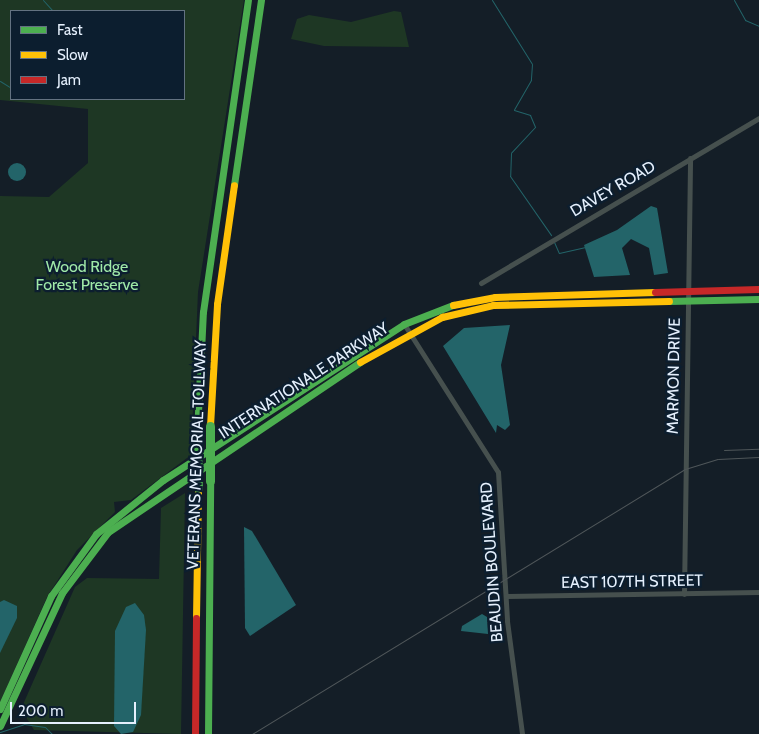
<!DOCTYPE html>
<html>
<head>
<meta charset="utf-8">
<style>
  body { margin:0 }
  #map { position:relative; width:759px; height:734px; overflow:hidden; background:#141e27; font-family:Cabin,sans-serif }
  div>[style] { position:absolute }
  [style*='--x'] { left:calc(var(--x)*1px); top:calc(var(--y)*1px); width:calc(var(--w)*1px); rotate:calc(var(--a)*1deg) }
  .green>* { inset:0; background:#1e3724 }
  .water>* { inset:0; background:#236469 }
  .round { border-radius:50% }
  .stream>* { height:1px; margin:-0.5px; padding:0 0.5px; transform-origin:0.5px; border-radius:0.5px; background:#236469 }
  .street>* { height:5px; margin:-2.5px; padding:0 2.5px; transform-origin:2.5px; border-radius:2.5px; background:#46504e }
  .fast>* { height:7px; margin:-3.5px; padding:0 3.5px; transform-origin:3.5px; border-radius:3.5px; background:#4caf50 }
  .slow>* { height:7px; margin:-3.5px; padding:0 3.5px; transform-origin:3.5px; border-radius:3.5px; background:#ffc107 }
  .jam>* { height:7px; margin:-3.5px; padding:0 3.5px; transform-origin:3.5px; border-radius:3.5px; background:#c62828 }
  .rail>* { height:1px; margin:-0.5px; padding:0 0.5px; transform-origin:0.5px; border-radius:0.5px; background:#4f5659 }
  .fast-bridge>* { height:9px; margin:-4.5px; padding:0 4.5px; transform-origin:4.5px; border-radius:4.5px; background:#4caf50 }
  span { translate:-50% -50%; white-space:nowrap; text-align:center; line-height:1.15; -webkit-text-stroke:4.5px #0c1e2f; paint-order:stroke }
  .street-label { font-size:16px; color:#e5f0fd }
  .park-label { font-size:16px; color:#a0e9a8 }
  .legend { position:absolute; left:10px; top:10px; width:175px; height:90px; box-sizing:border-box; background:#0c1e2f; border:1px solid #637281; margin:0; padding:6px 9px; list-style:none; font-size:15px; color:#e5f0fd }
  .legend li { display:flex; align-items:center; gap:10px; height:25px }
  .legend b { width:25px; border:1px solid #637281 }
  .scale { position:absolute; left:10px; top:702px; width:126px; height:22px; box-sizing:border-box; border:2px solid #e5f0fd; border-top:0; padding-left:6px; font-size:15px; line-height:18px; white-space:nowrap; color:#e5f0fd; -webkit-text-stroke:4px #0c1e2f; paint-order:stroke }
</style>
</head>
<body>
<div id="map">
  <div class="green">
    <div style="clip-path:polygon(evenodd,0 0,244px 0,198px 292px,191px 455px,131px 500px,114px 502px,115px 512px,77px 550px,47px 597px,0 702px,0 196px,49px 197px,88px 163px,88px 109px,0 100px,0 0,11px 11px,184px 11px,184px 99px,11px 99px,11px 11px)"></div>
    <div style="clip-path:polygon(394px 11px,401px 12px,409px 47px,324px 46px,291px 39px,297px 19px,309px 15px,351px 22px)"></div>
    <div style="clip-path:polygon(185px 493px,181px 734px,34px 730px,21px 709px,75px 587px,87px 578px,159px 579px,161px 508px)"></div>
  </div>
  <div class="water">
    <div class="round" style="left:8px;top:163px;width:18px;height:18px"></div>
    <div style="clip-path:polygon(651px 206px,657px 208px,668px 273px,654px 275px,649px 248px,631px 239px,622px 248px,630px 275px,594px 277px,584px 245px,617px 230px)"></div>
    <div style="clip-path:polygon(510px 325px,501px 365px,510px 425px,505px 430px,497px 425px,496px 433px,443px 346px,464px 328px)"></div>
    <div style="clip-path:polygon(244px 527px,252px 531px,296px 605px,250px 636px,245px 628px)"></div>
    <div style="clip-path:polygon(4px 600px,17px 606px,17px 618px,0 653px,0 602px)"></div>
    <div style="clip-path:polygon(135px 603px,144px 615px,146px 630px,141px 715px,133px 732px,121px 734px,114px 726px,115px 631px,126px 607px)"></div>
    <div style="clip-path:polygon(482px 614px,487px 617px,488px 634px,461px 631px,462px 626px)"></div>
  </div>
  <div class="stream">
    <div style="--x:43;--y:0;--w:15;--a:48"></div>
    <div style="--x:492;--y:0;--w:75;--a:58"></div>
    <div style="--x:532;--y:64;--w:16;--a:94"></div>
    <div style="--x:531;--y:80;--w:34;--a:120"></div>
    <div style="--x:514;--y:110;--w:17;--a:17"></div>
    <div style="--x:530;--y:115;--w:13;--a:67"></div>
    <div style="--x:535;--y:127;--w:35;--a:133"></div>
    <div style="--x:511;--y:153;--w:23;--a:92"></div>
    <div style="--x:510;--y:176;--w:72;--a:55.2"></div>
    <div style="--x:734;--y:0;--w:23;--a:61"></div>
    <div style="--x:745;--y:20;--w:15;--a:23"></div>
    <div style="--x:0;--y:81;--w:13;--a:32"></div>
    <div style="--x:554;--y:242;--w:12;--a:66"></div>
    <div style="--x:559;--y:253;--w:26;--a:-13"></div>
    <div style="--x:0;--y:732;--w:25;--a:-18"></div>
    <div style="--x:24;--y:724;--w:21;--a:8"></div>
    <div style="--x:45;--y:727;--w:10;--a:45"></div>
  </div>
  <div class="street">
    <div style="--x:481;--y:283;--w:323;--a:-30.7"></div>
    <div style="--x:404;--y:324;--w:175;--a:57.6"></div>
    <div style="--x:498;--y:472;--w:149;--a:86.5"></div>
    <div style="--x:507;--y:621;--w:114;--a:82.4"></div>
    <div style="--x:684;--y:594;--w:436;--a:-89.2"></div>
    <div style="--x:506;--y:596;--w:253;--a:-0.9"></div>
  </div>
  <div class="fast">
    <div style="--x:234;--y:185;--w:187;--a:-81.7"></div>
    <div style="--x:669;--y:301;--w:90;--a:-1.3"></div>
    <div style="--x:197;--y:433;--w:121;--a:-87.2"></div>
    <div style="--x:203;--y:312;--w:315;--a:-81.8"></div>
    <div style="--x:0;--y:709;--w:124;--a:-65.7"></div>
    <div style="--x:51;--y:596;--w:77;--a:-54"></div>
    <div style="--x:96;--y:534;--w:86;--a:-38.9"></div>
    <div style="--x:163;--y:480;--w:287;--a:-32.9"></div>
    <div style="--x:404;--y:324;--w:53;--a:-21.2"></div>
    <div style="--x:0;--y:726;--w:147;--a:-65"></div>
    <div style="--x:62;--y:593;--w:76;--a:-53"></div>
    <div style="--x:108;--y:532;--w:304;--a:-34"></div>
    <div style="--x:208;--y:734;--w:253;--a:-89.5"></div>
  </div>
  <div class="slow">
    <div style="--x:453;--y:305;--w:43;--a:-10.8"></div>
    <div style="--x:495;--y:297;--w:160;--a:-1.8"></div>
    <div style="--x:360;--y:362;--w:94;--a:-28.8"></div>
    <div style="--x:442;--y:317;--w:52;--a:-13.2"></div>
    <div style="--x:493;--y:305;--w:176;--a:-1.3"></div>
    <div style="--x:210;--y:426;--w:122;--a:-86.7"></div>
    <div style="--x:217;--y:304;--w:120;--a:-81.9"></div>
    <div style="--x:196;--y:618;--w:130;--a:-89.1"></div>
  </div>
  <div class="jam">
    <div style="--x:655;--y:292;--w:104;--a:-1.7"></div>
    <div style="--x:195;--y:734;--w:116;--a:-89.5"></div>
  </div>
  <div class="rail">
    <div style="--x:724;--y:450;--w:35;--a:-2"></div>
    <div style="--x:252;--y:734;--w:508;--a:-31.47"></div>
    <div style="--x:685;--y:469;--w:34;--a:-17"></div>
    <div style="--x:718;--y:459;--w:41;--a:-2.8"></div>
  </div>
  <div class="fast-bridge">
    <div style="--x:210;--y:426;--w:55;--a:90"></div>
    <div style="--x:197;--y:433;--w:55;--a:89"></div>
  </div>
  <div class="street-label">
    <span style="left:613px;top:189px;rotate:-30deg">DAVEY ROAD</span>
    <span style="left:674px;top:376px;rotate:-89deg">MARMON DRIVE</span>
    <span style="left:304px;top:381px;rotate:-33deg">INTERNATIONALE PARKWAY</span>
    <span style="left:197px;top:455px;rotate:-88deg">VETERANS MEMORIAL TOLLWAY</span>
    <span style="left:492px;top:562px;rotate:-94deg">BEAUDIN BOULEVARD</span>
    <span style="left:632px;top:582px;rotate:-1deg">EAST 107TH STREET</span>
  </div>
  <div class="park-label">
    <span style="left:87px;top:276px">Wood Ridge<br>Forest Preserve</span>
  </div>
  <ul class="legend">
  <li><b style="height:6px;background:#4caf50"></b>Fast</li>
  <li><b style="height:6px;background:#ffc107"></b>Slow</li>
  <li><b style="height:6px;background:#c62828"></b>Jam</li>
  </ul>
  <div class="scale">200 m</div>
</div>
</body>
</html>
